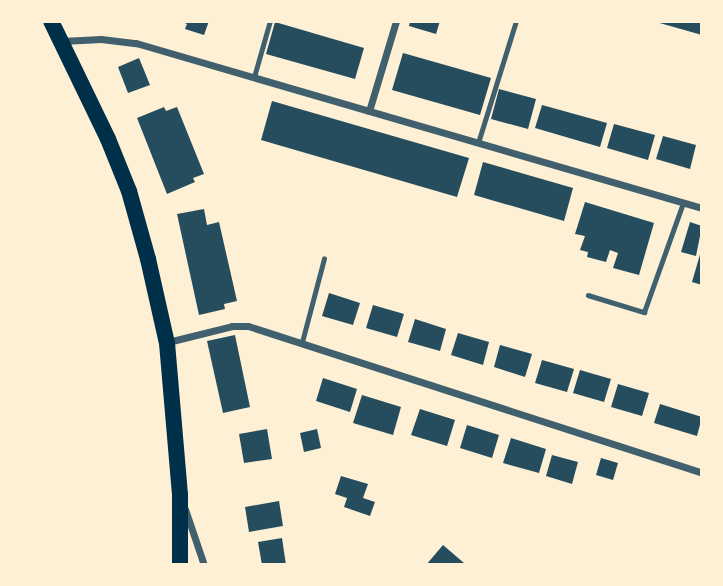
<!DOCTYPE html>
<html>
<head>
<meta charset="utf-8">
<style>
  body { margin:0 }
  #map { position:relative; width:723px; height:586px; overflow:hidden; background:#fdf0d5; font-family:Merriweather,serif }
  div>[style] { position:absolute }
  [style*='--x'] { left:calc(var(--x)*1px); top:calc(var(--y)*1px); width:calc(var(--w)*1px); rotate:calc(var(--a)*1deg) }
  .building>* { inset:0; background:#264d5e }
  .service>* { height:4.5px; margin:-2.25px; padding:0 2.25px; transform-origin:2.25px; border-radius:2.25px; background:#3f606c }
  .minor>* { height:7px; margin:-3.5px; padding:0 3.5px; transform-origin:3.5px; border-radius:3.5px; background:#3f606c }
  .trunk>* { height:16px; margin:-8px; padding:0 8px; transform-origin:8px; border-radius:8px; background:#003049 }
  span { translate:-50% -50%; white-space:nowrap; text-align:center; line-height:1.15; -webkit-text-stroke:5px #fdf0d5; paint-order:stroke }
  .frame { position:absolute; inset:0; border:23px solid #fdf0d5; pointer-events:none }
</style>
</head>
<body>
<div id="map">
  <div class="building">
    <div style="clip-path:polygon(180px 21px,209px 21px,204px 35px,185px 29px,187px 24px)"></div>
    <div style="clip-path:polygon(410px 21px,440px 21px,436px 34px,409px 26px)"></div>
    <div style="clip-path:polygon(656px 21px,702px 21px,702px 35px,656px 22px)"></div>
    <div style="clip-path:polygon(275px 22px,364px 48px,355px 79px,266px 54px)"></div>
    <div style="clip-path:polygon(403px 53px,491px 78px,480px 115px,392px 90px)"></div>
    <div style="clip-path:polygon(139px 58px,150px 85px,128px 93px,118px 67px)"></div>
    <div style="clip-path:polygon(499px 89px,536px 99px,528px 129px,491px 119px)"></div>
    <div style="clip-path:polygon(272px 101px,469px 158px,457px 197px,261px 140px)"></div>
    <div style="clip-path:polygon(542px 105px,607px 123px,600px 147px,535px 128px)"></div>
    <div style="clip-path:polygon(164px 107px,166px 111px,177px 107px,204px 174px,193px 178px,195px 182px,167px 194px,137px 118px)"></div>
    <div style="clip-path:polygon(614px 124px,655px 135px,648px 160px,607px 148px)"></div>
    <div style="clip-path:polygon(663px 136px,696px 145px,690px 169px,656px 159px)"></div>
    <div style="clip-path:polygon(483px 162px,573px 188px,564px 221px,474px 195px)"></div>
    <div style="clip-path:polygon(585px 202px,654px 223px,639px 275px,613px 268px,618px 253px,610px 250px,606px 262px,587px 257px,588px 252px,580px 250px,585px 236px,575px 234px)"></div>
    <div style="clip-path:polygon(204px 209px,207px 225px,219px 222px,237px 301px,224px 304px,225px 309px,199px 315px,177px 214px)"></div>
    <div style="clip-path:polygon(690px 222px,702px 226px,696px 256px,681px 252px)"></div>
    <div style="clip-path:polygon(701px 251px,702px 251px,702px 285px,692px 282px)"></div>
    <div style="clip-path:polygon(329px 293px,360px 303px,353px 325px,322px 316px)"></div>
    <div style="clip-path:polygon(373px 305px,404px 314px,397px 337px,366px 328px)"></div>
    <div style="clip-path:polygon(415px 319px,446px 329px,440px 351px,408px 342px)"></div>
    <div style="clip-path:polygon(458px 333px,489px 342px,483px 365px,451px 355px)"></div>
    <div style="clip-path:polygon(235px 335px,250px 407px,223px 413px,207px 341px)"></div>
    <div style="clip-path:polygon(500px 345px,532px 354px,525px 377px,494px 367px)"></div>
    <div style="clip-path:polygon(542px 360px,574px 369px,567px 392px,535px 383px)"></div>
    <div style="clip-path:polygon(580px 370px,611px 379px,604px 402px,573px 393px)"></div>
    <div style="clip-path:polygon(323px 378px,357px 389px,350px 412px,316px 401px)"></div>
    <div style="clip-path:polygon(618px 384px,649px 393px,642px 416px,611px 407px)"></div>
    <div style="clip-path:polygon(362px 395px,401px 407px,393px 435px,353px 423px)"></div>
    <div style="clip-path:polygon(660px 404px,702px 417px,697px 436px,654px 423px)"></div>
    <div style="clip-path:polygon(420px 409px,455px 420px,447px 446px,411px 435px)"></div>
    <div style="clip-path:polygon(467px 425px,499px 435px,492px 458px,460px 448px)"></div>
    <div style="clip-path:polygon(267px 429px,272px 459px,244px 463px,239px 434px)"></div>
    <div style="clip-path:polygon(317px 429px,321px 448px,304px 452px,300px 433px)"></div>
    <div style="clip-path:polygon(511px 438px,546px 449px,539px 473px,503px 463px)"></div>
    <div style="clip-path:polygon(552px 455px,578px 462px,572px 484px,546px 476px)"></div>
    <div style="clip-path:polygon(601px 458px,618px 463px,613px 480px,596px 475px)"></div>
    <div style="clip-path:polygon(341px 476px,368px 484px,363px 498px,375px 502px,370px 516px,344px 507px,347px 498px,335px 494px)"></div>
    <div style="clip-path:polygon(279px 501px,283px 526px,249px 532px,245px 507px)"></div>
    <div style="clip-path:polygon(282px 538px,286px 565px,262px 565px,258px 542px)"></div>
    <div style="clip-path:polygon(443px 545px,464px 563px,463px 565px,426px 565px)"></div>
  </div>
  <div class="service">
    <div style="--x:254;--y:77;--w:58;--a:-74.1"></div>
    <div style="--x:478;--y:143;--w:128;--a:-72.7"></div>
    <div style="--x:588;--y:295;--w:59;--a:16.9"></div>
    <div style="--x:644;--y:312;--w:116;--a:-70.3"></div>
    <div style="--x:302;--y:342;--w:86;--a:-75.2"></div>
  </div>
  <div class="minor">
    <div style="--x:62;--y:41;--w:39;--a:-3"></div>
    <div style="--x:101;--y:39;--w:35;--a:7"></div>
    <div style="--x:136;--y:43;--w:590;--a:16.25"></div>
    <div style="--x:369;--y:111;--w:94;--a:-73.3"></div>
    <div style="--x:168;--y:342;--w:66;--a:-14"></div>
    <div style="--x:232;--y:326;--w:16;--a:0"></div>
    <div style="--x:248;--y:326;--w:477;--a:17.9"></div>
    <div style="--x:185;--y:509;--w:59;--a:71.3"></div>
  </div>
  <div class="trunk">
    <div style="--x:51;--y:21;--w:131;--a:64.2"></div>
    <div style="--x:108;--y:139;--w:56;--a:68"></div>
    <div style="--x:129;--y:191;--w:71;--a:74.4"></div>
    <div style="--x:148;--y:259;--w:86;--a:77.3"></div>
    <div style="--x:167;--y:343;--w:153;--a:85.1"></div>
    <div style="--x:180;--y:495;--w:70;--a:90"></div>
  </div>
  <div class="frame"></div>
</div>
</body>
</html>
